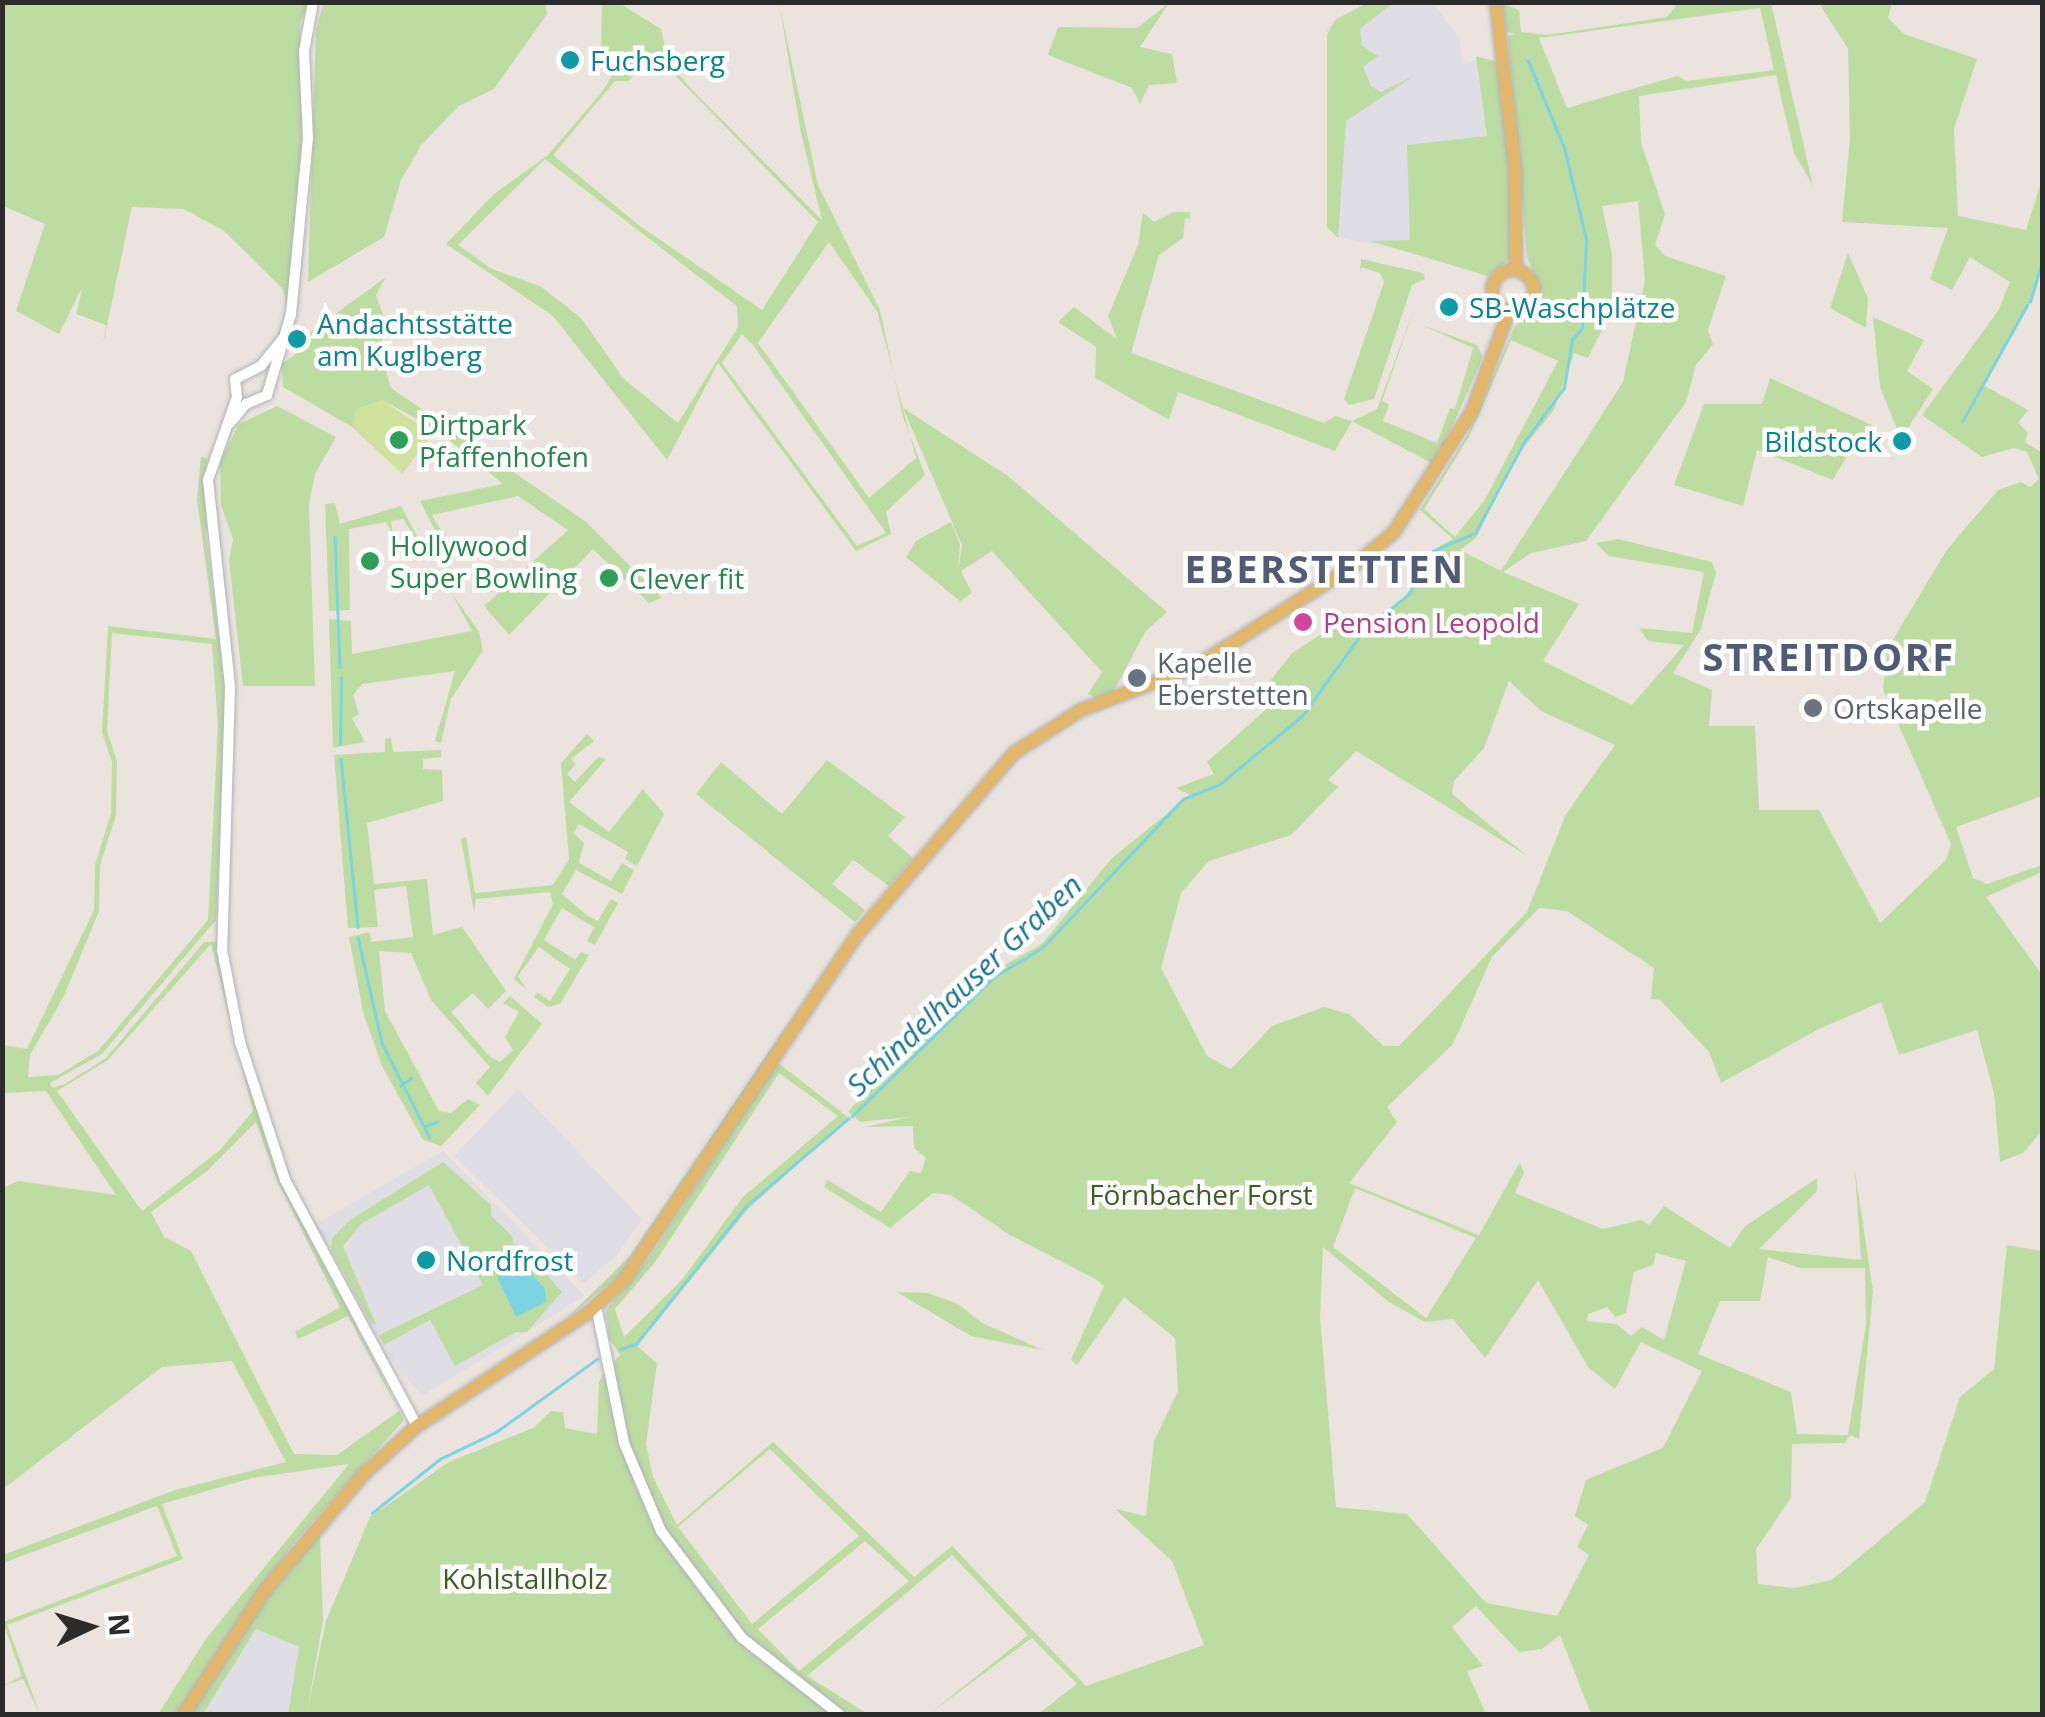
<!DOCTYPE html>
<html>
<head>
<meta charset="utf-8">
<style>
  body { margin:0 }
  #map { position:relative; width:2045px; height:1717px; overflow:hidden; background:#ebe4de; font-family:"Open Sans",sans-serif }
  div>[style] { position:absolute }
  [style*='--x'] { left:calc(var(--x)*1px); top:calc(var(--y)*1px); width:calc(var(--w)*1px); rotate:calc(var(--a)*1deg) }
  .industrial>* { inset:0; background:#dfdee4 }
  .green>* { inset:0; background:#bddca1 }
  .pitch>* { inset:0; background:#cee29e }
  .water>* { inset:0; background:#7cd4e2 }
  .stream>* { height:2.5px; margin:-1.25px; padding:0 1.25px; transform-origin:1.25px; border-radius:1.25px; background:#7cd4e2 }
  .roads { filter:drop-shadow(0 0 2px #afb2ba) drop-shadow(0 0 2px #afb2ba) }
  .minor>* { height:10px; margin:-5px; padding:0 5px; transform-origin:5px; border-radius:5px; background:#fff }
  .major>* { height:12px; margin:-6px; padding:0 6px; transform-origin:6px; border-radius:6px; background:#e2b76c }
  .major>.ring { margin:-6px; padding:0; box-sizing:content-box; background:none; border:12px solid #e2b76c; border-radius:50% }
  .dots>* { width:28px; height:28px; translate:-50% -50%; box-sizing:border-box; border:5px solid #fff; border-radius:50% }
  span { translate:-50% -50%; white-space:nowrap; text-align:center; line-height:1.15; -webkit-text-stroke:9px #fff; paint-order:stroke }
  .culture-label { font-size:28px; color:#0d838f }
  .left { translate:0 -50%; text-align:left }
  .right { translate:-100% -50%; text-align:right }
  .leisure-label { font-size:28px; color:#27864d }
  .hotel-label { font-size:28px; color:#b23c85 }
  .worship-label { font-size:28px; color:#5b616d }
  .park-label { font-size:28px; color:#376122 }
  .water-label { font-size:30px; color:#1c768e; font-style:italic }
  .district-label { font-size:38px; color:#505c77; font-weight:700; letter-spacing:2.5px }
  .frame { position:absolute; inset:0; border:5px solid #2b2b2b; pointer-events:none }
  .north { position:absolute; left:40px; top:1577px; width:100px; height:100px; -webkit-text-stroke:8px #fff; paint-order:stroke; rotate:86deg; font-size:28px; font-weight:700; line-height:40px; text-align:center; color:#2b2b2b }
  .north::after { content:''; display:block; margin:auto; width:35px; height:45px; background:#2b2b2b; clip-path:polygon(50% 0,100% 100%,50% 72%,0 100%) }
</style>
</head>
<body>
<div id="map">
  <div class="industrial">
    <div style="clip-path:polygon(1376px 3px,1433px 3px,1460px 39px,1463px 65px,1477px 58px,1491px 64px,1486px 268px,1333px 236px,1327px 28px)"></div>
    <div style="clip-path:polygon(518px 1089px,642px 1219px,615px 1257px,584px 1283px,454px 1156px)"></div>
    <div style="clip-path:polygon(443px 1151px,585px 1296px,422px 1396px,389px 1358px,314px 1225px)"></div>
    <div style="clip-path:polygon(256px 1629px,299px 1647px,289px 1712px,316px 1714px,203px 1714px)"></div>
  </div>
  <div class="green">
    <div style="clip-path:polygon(2px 3px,308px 3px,300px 23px,304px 139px,288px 311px,283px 289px,224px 231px,184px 209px,132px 207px,103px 344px,106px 325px,76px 314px,83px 286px,59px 334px,16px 311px,45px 224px,3px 206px)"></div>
    <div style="clip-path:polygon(324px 3px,545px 3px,547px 14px,494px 89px,459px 106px,421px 145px,401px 180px,384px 237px,308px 282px,316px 29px)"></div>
    <div style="clip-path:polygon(evenodd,602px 3px,619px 3px,661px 29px,668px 61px,690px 88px,822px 220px,801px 133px,779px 3px,818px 185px,880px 310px,903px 417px,925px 475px,886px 512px,891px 534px,856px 551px,718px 363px,667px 460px,553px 316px,446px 244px,494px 194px,548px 155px,602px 92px,614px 72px,601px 57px,602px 3px,648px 62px,665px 65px,818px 222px,762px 310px,640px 226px,553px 155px,615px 81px,628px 81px,648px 62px,602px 3px,545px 159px,737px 306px,738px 327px,678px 423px,624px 379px,581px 318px,540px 286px,492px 269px,458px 245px,545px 159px,602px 3px,829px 242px,877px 311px,916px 458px,869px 498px,758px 343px,829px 242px,602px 3px,742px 334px,753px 345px,886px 533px,857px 546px,722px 363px,742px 334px)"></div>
    <div style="clip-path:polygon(1169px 3px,1140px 47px,1172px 54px,1177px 83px,1149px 85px,1140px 104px,1132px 88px,1048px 55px,1058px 27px,1137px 28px)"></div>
    <div style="clip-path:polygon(1367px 3px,1393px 3px,1360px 29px,1362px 46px,1378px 56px,1363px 67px,1371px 86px,1381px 92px,1414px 76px,1346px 121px,1338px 238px,1327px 227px,1327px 35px,1335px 20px)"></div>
    <div style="clip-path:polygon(evenodd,1502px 3px,1519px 10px,1521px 32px,1547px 35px,1667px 17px,1678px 3px,1771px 3px,1813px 186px,1794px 153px,1776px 75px,1639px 96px,1641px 142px,1665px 214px,1655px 245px,1665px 256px,1726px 276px,1708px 330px,1713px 344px,1696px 365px,1686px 402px,1586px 541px,1531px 553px,1503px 572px,1579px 604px,1543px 661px,1632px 705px,1684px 645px,1648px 641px,1639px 628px,1692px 633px,1704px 572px,1609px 556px,1596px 543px,1618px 539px,1712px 562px,1716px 572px,1701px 629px,1673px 673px,1712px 690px,1709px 726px,1755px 726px,1759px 810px,1819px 810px,1880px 923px,1946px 860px,1951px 844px,1883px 689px,1888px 648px,1946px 551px,1998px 490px,2021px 482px,2030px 487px,2039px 479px,2027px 452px,2014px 448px,1982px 457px,1922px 415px,1998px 311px,2010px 282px,1970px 257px,1952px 290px,1930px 279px,1948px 228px,1842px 222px,1850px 139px,1848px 49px,1819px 3px,1892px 3px,1888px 18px,1904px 34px,1977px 59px,1954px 129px,1958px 216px,2026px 230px,2042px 179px,2042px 261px,2030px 302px,1983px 385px,2028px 410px,2018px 423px,2028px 433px,2025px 442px,2042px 453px,2042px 796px,1956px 827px,1973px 878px,1987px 884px,2042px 865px,2042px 872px,1986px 897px,2042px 975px,2042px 1131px,2023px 1153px,2000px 1162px,1994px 1093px,1977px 1030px,1899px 1055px,1881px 1002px,1819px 1029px,1721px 1083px,1709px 1052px,1660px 1000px,1651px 999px,1654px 968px,1567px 911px,1539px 908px,1492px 957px,1453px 1044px,1387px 1107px,1397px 1122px,1349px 1183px,1479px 1235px,1520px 1162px,1524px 1173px,1515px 1193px,1603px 1229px,1641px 1220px,1649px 1225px,1664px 1206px,1730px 1248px,1744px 1227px,1817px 1178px,1817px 1191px,1759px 1249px,1861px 1260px,1855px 1171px,1873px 1291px,1859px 1439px,1850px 1435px,1845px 1443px,1792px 1444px,1791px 1498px,1756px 1549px,1758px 1584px,1794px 1588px,1832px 1580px,1925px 1502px,1960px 1397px,1994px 1369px,2007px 1245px,2042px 1251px,2042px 1714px,1591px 1714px,1560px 1635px,1542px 1649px,1519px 1652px,1476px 1606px,1452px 1627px,1483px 1666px,1467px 1671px,1486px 1714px,1038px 1714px,1077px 1684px,1032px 1638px,929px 1714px,1028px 1635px,952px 1555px,807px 1676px,868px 1714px,839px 1714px,748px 1637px,668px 1535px,634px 1462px,613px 1363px,620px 1355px,609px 1338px,606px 1310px,650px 1257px,777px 1062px,849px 1118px,748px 1209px,637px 1346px,657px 1363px,646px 1444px,653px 1477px,677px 1525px,773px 1442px,914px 1577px,952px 1546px,1086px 1686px,1204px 1645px,1172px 1561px,1115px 1509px,1146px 1516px,1154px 1441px,1178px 1391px,1175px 1338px,1124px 1297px,1077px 1365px,1071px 1360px,1104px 1286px,1095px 1279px,1010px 1235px,951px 1195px,933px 1193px,890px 1228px,824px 1187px,827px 1180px,881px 1212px,910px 1171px,921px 1173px,926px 1158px,914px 1148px,913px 1126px,865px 1127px,910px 1117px,860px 1122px,848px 1111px,992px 972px,1042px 944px,1112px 858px,1190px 795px,1176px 788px,1214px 774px,1207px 762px,1270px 706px,1260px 694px,1292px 653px,1342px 621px,1351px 630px,1400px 604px,1438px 547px,1453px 539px,1420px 510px,1468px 434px,1515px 326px,1535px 310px,1542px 293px,1527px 257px,1508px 36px,1515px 34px,1507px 32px,1502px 3px,1760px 8px,1774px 70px,1687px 81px,1677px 76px,1567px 108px,1539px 38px,1760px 8px,1502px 3px,1638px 201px,1645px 280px,1623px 382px,1501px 571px,1460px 550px,1476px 538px,1518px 454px,1554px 410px,1574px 353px,1588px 358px,1612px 310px,1612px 254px,1602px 206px,1638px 201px,1502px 3px,1511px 340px,1558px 361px,1484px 501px,1455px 537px,1424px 509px,1470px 435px,1511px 340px,1502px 3px,1509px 681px,1541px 711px,1615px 745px,1566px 814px,1527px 912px,1399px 1046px,1384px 1046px,1349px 1014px,1324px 1007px,1272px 1026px,1231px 1069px,1207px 1056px,1161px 968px,1181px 893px,1209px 861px,1291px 835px,1338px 787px,1328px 780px,1356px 751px,1526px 855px,1452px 794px,1454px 781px,1484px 748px,1509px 681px,1502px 3px,779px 1073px,838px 1116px,743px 1197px,681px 1281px,624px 1337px,615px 1309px,656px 1261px,779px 1073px,1502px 3px,1355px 1188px,1476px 1238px,1426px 1318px,1333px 1247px,1355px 1188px,1502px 3px,1323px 1247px,1389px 1302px,1425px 1322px,1453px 1319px,1485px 1358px,1538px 1280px,1588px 1367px,1615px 1389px,1641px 1342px,1702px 1371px,1663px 1448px,1586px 1480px,1575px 1516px,1588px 1525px,1577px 1547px,1589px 1555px,1557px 1616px,1486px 1603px,1407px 1514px,1336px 1507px,1320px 1317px,1323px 1247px,1502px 3px,1656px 1253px,1686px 1261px,1664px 1340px,1642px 1327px,1631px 1336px,1617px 1324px,1587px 1321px,1588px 1314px,1607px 1307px,1615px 1317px,1626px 1313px,1634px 1272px,1653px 1265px,1656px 1253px,1502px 3px,1768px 1257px,1800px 1268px,1865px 1268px,1866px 1324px,1848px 1435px,1797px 1434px,1791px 1392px,1698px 1354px,1720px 1301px,1760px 1301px,1768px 1257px,1502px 3px,770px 1449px,859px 1536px,752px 1624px,678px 1527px,770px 1449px,1502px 3px,865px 1541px,909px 1581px,799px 1671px,758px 1629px,865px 1541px)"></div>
    <div style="clip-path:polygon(1476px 56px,1498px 62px,1511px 175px,1511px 258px,1488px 276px,1371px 241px,1410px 240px,1407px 145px,1487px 136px)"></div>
    <div style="clip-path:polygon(1174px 212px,1190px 212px,1190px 219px,1185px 218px,1183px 238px,1159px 255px,1131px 353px,1324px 423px,1335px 416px,1352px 421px,1377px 409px,1417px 301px,1382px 401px,1389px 404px,1383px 421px,1437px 443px,1450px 408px,1455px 409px,1473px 348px,1422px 325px,1477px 345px,1483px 357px,1435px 465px,1352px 421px,1335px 451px,1178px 392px,1169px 420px,1095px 378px,1096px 347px,1058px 322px,1074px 307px,1117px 339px,1108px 316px,1138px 245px,1143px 213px,1154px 222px)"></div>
    <div style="clip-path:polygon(1848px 253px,1868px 298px,1866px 328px,1830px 308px)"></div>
    <div style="clip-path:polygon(1361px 259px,1423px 273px,1425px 279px,1412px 285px,1374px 399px,1349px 405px,1344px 399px,1384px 282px,1380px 273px,1362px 267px,1360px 272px)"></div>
    <div style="clip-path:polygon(386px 277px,376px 295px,387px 326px,379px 349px,391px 388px,585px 521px,662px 598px,649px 603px,593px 549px,509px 635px,484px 606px,568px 530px,518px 496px,432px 515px,450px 545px,446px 551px,420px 501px,503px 484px,437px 430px,382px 400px,357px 409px,352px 427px,283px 387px,282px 364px,307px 346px,308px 334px)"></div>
    <div style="clip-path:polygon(1873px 317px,1924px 340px,1907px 371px,1933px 389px,1901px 439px,1880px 387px)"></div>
    <div style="clip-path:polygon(1770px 378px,1874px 426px,1853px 445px,1833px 480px,1757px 450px,1743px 506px,1674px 485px,1704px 404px,1762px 404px)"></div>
    <div style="clip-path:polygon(277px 406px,336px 437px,315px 474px,309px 505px,315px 686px,243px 686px,229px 560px,233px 539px,221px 505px,220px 462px,239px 424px)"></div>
    <div style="clip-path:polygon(903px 408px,1008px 476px,1167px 612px,1145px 632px,1114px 691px,1098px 699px,1088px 694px,1102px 672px,992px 551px,961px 571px,972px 593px,960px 601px,906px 557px,916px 541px,951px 522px,960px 544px,958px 570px,962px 545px)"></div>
    <div style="clip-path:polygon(evenodd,201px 457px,207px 458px,206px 536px,226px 695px,216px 920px,102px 1054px,50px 1083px,52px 1088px,65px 1084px,106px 1058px,204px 942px,218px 942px,280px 1175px,404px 1420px,292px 1545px,179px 1714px,158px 1714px,208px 1636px,349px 1464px,252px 1478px,162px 1504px,183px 1559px,7px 1625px,40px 1714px,23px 1679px,3px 1686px,22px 1676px,3px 1622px,177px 1556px,157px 1506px,3px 1563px,3px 1555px,175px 1490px,286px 1462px,232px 1361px,162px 1367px,3px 1489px,3px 1188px,18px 1181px,116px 1195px,46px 1091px,3px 1093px,3px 1045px,27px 1049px,94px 910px,95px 865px,111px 813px,112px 762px,102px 732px,108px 626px,216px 639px,197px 500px,201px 457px,112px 633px,212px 644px,218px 727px,208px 920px,98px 1051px,58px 1075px,28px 1077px,30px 1055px,64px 996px,99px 911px,100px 865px,116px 815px,117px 761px,107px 731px,112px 633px,201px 457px,211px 944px,253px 1111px,220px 1150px,142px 1211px,57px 1091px,108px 1060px,211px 944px,201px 457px,256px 1122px,275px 1176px,340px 1307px,295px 1332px,298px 1339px,348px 1316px,399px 1411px,337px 1455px,294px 1454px,191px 1251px,164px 1237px,151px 1212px,207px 1171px,256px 1122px)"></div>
    <div style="clip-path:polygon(335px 503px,340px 524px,401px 506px,432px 564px,403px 519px,391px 521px,393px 535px,386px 522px,349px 529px,350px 610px,329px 611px,325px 504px)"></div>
    <div style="clip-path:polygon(451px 592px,479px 632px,483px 650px,451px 699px,441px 743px,435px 741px,455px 671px,362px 684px,353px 695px,359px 714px,352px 718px,365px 742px,333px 748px,329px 619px,351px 621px,352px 654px,472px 631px)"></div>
    <div style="clip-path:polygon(587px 734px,594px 741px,571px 759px,576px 764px,567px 774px,575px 782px,598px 757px,606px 759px,569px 802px,609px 832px,643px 789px,664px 814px,637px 866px,625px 859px,628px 852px,579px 824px,574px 833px,584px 843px,579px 863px,611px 881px,622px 863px,634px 870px,622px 894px,576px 870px,562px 894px,588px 916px,598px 921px,611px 899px,618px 903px,595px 945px,587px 941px,594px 927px,562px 908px,544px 940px,575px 960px,581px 952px,589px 955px,560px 1004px,548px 1007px,534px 997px,537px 992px,550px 1001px,570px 969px,539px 947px,518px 976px,526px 989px,514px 979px,553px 904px,550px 892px,476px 899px,474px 912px,461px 839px,466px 837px,475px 893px,553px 885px,569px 859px,561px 763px)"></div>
    <div style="clip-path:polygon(391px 738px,393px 752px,441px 750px,441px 757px,423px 759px,423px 769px,442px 770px,443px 801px,367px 823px,374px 884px,427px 879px,433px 935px,462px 927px,506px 991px,488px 1009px,473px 993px,451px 1012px,490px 1057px,500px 1062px,513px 1050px,505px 1037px,519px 1012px,503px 1003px,510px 996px,542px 1024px,488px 1096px,476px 1083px,490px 1067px,431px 1000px,411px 953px,379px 951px,385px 1011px,439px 1111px,451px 1113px,468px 1099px,480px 1105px,441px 1146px,423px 1140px,382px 1066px,363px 1012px,349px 937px,370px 932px,371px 942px,413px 937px,406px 886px,374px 890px,378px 927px,348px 928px,334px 755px,385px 752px,385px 739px)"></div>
    <div style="clip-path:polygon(827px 760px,905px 817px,888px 836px,913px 858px,889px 886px,853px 860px,832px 884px,865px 910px,855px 922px,696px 794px,721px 762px,782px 814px)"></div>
    <div style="clip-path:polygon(850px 934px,623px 1272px,566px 1319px,629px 1257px)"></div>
    <div style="clip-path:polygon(443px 1162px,491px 1205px,491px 1216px,512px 1236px,516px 1258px,534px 1260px,562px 1292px,527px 1332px,516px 1332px,455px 1366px,430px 1320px,384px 1345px,379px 1335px,483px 1285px,429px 1185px,361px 1224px,343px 1246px,376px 1324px,371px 1324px,331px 1249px,332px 1238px,350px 1220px)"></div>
    <div style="clip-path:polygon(897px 1292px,928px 1293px,958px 1304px,982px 1323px,1043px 1350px,971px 1336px)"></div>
    <div style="clip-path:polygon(609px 1367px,623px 1452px,674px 1558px,755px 1655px,834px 1714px,288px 1714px,299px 1647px,256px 1629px,203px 1714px,191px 1714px,274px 1586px,320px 1534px,323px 1620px,307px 1712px,326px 1621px,370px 1517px,449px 1462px,533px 1428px,551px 1411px,563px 1412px,565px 1428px,597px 1434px,599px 1382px)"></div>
  </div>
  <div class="pitch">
    <div style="clip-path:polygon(382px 400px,433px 434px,402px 474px,352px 427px,357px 409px)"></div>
  </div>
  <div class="water">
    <div style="clip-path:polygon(524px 1265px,545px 1289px,546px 1302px,516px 1317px,497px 1277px)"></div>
  </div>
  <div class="stream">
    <div style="--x:282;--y:2;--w:6;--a:0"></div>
    <div style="--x:2030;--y:302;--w:42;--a:-73.3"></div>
    <div style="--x:1962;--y:422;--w:134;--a:-60.9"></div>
    <div style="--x:335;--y:537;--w:130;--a:87.8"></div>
    <div style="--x:1375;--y:621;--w:43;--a:-38.5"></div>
    <div style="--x:1409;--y:594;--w:49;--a:-60.8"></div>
    <div style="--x:1433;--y:551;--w:46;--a:-23.2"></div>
    <div style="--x:1475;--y:533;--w:103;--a:-61.7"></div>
    <div style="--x:1524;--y:442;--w:67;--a:-53.5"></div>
    <div style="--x:1564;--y:388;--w:49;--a:-80.5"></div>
    <div style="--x:1572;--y:340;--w:16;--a:-50"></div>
    <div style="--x:1582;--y:328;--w:89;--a:-87.4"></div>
    <div style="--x:1586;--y:239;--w:94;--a:-103.6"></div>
    <div style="--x:1564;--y:148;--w:94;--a:-112.5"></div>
    <div style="--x:340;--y:744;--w:66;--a:-89.1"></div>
    <div style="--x:341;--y:759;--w:169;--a:84.2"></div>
    <div style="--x:358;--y:937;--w:109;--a:77.2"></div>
    <div style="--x:382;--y:1043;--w:106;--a:63.2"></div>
    <div style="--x:400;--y:1086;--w:14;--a:-36"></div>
    <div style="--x:852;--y:1116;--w:200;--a:-44.4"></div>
    <div style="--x:995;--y:976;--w:55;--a:-30.8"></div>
    <div style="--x:1042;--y:948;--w:205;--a:-46.6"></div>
    <div style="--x:1183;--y:799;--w:40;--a:-22"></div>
    <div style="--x:1220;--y:784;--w:107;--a:-39.7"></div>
    <div style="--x:1302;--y:716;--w:97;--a:-54.2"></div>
    <div style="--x:425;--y:1126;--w:13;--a:-18"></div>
    <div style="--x:710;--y:1142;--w:117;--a:-56.2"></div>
    <div style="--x:620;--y:1349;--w:17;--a:-17"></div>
    <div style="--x:636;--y:1344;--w:176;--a:-51.4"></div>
    <div style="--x:746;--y:1206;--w:135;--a:-40.5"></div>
    <div style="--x:372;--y:1513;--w:87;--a:-38.5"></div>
    <div style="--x:440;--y:1459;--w:62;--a:-25.7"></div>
    <div style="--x:496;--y:1432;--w:125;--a:-35.9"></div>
  </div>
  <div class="roads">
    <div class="minor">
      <div style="--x:286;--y:335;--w:40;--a:129"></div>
      <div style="--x:261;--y:366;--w:29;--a:153"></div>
      <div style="--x:235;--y:379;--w:18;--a:84"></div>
      <div style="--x:237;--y:397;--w:88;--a:109.3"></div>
      <div style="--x:208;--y:480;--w:208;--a:83.9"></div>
      <div style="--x:230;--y:687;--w:263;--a:91.7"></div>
      <div style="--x:222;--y:950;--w:94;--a:78.9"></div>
      <div style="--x:240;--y:1042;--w:145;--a:71.9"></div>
      <div style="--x:285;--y:1180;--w:279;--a:61.8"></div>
      <div style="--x:230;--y:423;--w:25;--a:-50"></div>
      <div style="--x:246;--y:404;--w:23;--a:-23"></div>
      <div style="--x:267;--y:395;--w:84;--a:-73.5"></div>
      <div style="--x:291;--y:314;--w:176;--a:-84.5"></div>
      <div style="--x:308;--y:139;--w:88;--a:-92.6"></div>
      <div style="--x:304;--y:51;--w:50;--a:-79.6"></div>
      <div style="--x:596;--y:1306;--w:140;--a:78.4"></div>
      <div style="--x:624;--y:1443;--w:95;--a:67.2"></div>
      <div style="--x:661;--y:1531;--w:134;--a:52.9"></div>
      <div style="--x:742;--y:1638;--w:123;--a:38.1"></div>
    </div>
    <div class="major">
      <div style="--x:1496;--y:2;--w:167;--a:83.5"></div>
      <div style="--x:1515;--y:168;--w:102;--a:89.4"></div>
      <div class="ring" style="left:1492px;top:270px;width:30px;height:30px"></div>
      <div style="--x:184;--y:1714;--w:148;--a:-56.8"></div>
      <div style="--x:265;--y:1590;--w:154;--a:-49.5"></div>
      <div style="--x:365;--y:1473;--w:70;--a:-42.1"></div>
      <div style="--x:417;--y:1426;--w:205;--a:-33.5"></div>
      <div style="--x:588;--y:1313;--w:50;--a:-42.6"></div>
      <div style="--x:625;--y:1279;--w:415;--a:-56"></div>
      <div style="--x:857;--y:935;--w:240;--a:-49.2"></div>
      <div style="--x:1014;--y:753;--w:80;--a:-32.7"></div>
      <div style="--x:1081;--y:710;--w:120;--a:-20.6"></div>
      <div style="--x:1193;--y:668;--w:193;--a:-32.5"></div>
      <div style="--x:1356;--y:564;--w:50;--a:-40.1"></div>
      <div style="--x:1394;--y:532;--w:144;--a:-57.2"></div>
      <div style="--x:1472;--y:411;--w:107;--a:-69.7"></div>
    </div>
  </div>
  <div class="dots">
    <div style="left:570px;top:60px;background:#0f9aa8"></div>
    <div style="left:1449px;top:307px;background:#0f9aa8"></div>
    <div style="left:297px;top:339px;background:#0f9aa8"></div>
    <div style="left:399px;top:440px;background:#2e9e5b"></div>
    <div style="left:1902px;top:441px;background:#0f9aa8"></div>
    <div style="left:370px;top:561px;background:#2e9e5b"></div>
    <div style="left:609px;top:578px;background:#2e9e5b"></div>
    <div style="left:1303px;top:622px;background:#d1479c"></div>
    <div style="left:1137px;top:678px;background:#6b7280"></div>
    <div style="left:1813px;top:708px;background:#6b7280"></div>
    <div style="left:426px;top:1260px;background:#0f9aa8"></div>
  </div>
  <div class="culture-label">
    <span class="left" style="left:590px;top:60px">Fuchsberg</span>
    <span class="left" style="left:1469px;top:307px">SB-Waschplätze</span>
    <span class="left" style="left:317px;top:339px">Andachtsstätte<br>am Kuglberg</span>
    <span class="right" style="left:1882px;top:441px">Bildstock</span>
    <span class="left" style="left:446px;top:1260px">Nordfrost</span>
  </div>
  <div class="leisure-label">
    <span class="left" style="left:419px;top:440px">Dirtpark<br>Pfaffenhofen</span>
    <span class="left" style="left:390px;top:561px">Hollywood<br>Super Bowling</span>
    <span class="left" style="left:629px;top:578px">Clever fit</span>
  </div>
  <div class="hotel-label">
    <span class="left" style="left:1323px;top:622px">Pension Leopold</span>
  </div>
  <div class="worship-label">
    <span class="left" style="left:1157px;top:678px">Kapelle<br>Eberstetten</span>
    <span class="left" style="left:1833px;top:708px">Ortskapelle</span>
  </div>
  <div class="park-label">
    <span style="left:1201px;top:1194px">Förnbacher Forst</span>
    <span style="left:525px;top:1578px">Kohlstallholz</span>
  </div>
  <div class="water-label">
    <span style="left:964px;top:985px;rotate:-43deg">Schindelhauser Graben</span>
  </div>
  <div class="district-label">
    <span style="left:1325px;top:569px">EBERSTETTEN</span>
    <span style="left:1829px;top:657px">STREITDORF</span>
  </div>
  <div class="frame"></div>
  <div class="north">N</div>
</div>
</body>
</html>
